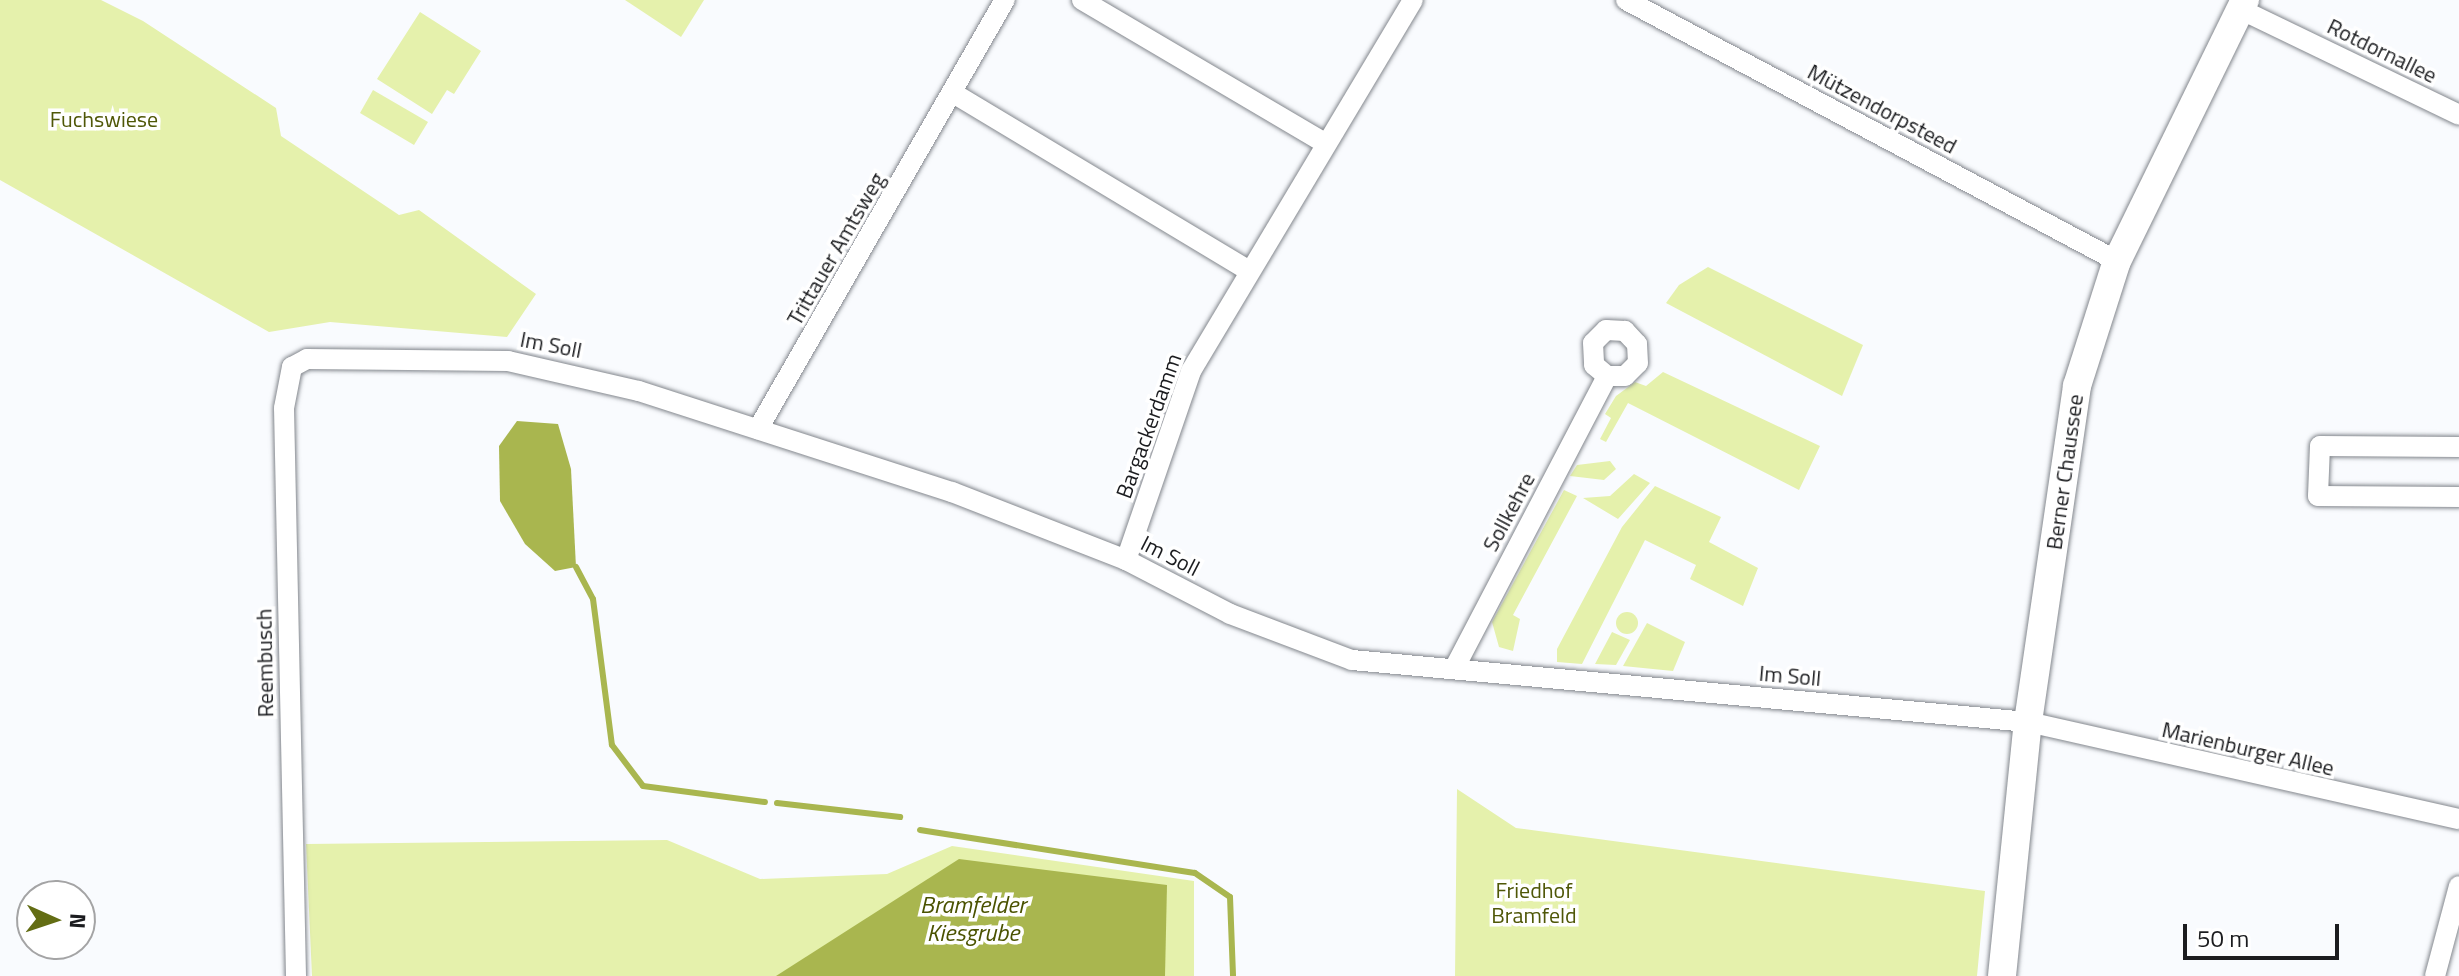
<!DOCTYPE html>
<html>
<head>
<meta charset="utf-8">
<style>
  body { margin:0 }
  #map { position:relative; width:2459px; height:976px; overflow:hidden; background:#f9fbfe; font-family:"Titillium Web",sans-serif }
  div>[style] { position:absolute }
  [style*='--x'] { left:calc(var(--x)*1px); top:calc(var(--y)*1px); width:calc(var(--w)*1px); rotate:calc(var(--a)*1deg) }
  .green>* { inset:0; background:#e5f1ac }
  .round { border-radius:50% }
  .water>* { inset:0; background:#a9b64f }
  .stream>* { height:6px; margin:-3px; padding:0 3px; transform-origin:3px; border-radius:3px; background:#a9b64f }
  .roads { filter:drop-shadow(0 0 2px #83878d) drop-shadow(0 0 2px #83878d) }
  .street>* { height:20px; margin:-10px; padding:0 10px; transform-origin:10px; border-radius:10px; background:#fff }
  .secondary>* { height:28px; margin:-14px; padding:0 14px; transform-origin:14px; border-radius:14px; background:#fff }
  span { translate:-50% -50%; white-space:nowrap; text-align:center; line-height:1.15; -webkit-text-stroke:7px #fff; paint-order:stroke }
  .street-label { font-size:22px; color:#1b1c1f }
  .park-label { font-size:22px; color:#4f5707 }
  .water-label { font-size:24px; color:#4a5200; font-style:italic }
  .north { position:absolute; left:16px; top:880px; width:80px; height:80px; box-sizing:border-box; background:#fff; border:2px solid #a4a4a5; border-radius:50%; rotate:93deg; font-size:22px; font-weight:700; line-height:32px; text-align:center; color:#1b1c1f }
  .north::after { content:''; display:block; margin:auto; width:28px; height:36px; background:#636d14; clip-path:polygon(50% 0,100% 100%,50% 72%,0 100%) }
  .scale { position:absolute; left:2183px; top:924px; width:156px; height:36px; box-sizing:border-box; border:4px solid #1b1c1f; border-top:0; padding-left:10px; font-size:24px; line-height:28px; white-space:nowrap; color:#1b1c1f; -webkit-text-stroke:6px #fff; paint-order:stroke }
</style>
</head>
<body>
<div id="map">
  <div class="green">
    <div style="clip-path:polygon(0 0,101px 0,143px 21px,276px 108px,281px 136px,399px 215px,419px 210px,536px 294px,507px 337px,330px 322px,269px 332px,0 180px)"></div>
    <div style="clip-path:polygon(625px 0,704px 0,681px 37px)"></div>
    <div style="clip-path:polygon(420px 12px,481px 51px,454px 94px,447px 90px,432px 114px,377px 79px)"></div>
    <div style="clip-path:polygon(373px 90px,428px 122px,414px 145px,360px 113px)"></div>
    <div style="clip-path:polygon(1708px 267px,1863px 345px,1842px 396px,1666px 303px,1679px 285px)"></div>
    <div style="clip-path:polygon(1663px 372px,1820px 446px,1799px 490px,1628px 403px,1606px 442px,1600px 439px,1611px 418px,1605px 414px,1616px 396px,1635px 382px,1646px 386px)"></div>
    <div style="clip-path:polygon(1610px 461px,1616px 469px,1604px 480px,1570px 476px,1577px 465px)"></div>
    <div style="clip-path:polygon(1634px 474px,1650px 483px,1618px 519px,1583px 498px,1610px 496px)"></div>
    <div style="clip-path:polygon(1655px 486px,1721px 517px,1709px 542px,1758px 568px,1743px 606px,1690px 579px,1696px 565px,1645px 540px,1582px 664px,1557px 662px,1557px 649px,1622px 527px)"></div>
    <div style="clip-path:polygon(1564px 490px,1577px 496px,1513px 615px,1520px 619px,1513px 651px,1499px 647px,1492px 622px)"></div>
    <div class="round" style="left:1616px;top:612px;width:22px;height:22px"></div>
    <div style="clip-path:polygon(1647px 623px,1685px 642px,1673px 671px,1623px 666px)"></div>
    <div style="clip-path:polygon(1612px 632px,1630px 640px,1616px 665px,1595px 664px)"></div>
    <div style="clip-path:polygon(1457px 789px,1516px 828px,1985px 891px,1977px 976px,1455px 976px)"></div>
    <div style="clip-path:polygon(667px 840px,760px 879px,887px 874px,952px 846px,1194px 881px,1194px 976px,312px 976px,306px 844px)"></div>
  </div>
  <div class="water">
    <div style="clip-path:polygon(517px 421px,558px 424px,571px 469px,576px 567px,555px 571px,525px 544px,500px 501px,499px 446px)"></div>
    <div style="clip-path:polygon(959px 859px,1167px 885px,1165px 976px,776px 976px)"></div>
  </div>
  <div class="stream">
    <div style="--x:576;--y:567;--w:36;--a:62"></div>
    <div style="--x:593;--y:599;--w:147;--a:82.6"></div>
    <div style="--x:612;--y:745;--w:51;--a:52.9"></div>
    <div style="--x:643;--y:786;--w:123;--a:7.5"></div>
    <div style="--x:777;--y:803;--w:124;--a:6.5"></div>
    <div style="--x:920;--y:830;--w:278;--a:8.9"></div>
    <div style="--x:1195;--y:873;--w:42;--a:34.4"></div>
    <div style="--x:1230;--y:897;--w:79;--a:87.8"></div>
  </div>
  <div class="roads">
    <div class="street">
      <div style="--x:1082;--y:0;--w:282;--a:30.5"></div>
      <div style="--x:1626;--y:0;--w:556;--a:27.99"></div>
      <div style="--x:2240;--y:9;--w:243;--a:25.8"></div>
      <div style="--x:953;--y:93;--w:345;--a:31"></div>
      <div style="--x:758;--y:429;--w:495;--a:-60.1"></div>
      <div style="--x:2459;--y:447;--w:139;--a:-179.6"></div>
      <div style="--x:2320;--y:446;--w:50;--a:92.3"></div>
      <div style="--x:2318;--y:496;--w:141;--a:0.4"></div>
      <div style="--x:1126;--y:560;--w:200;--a:-71"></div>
      <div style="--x:1191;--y:371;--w:432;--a:-59.1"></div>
      <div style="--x:1454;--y:669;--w:331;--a:-62.4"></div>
      <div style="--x:1607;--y:376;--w:18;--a:0"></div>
      <div style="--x:1625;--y:376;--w:18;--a:-45"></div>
      <div style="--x:1638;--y:363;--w:19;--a:-93"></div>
      <div style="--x:1637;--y:344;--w:18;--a:-133"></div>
      <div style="--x:1625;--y:331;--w:19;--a:-177"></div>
      <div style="--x:1606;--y:330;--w:18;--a:135"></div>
      <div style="--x:1593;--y:343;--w:22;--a:87"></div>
      <div style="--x:1594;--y:365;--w:17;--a:40"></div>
      <div style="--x:296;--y:976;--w:568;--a:-91.21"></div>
      <div style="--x:284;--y:408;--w:42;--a:-79"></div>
      <div style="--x:292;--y:367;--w:17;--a:-28"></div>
      <div style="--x:307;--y:359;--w:201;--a:0.6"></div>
      <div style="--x:508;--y:361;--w:134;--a:12.9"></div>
      <div style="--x:639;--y:391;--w:329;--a:17.9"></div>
      <div style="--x:952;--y:492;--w:187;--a:21.3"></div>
      <div style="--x:1126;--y:560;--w:117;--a:27.4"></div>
      <div style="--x:1230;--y:614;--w:130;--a:20.7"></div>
      <div style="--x:1352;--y:660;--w:679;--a:5.24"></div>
      <div style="--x:2028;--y:722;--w:442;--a:12.7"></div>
      <div style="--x:2435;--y:976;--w:93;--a:-75.1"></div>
    </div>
    <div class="secondary">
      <div style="--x:2002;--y:976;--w:255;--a:-84.2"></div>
      <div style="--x:2028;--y:722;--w:340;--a:-81.7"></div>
      <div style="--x:2077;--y:386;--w:131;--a:-72.3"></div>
      <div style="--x:2117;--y:261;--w:291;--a:-63.9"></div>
    </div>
  </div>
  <div class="street-label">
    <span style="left:2382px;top:51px;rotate:26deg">Rotdornallee</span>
    <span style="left:1882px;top:109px;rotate:28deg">Mützendorpsteed</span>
    <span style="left:836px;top:249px;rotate:-60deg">Trittauer Amtsweg</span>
    <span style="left:551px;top:345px;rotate:11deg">Im Soll</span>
    <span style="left:1149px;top:426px;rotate:-70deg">Bargackerdamm</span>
    <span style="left:2065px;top:472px;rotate:-82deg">Berner Chaussee</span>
    <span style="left:1509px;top:512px;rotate:-62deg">Sollkehre</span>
    <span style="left:1170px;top:556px;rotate:27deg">Im Soll</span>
    <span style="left:265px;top:663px;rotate:-91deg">Reembusch</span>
    <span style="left:1790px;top:676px;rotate:5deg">Im Soll</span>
    <span style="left:2248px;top:749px;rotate:13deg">Marienburger Allee</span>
  </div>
  <div class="park-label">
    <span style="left:104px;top:120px">Fuchswiese</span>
    <span style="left:1534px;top:903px">Friedhof<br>Bramfeld</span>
  </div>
  <div class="water-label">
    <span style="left:973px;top:919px">Bramfelder<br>Kiesgrube</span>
  </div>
  <div class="north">N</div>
  <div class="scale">50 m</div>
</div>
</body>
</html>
